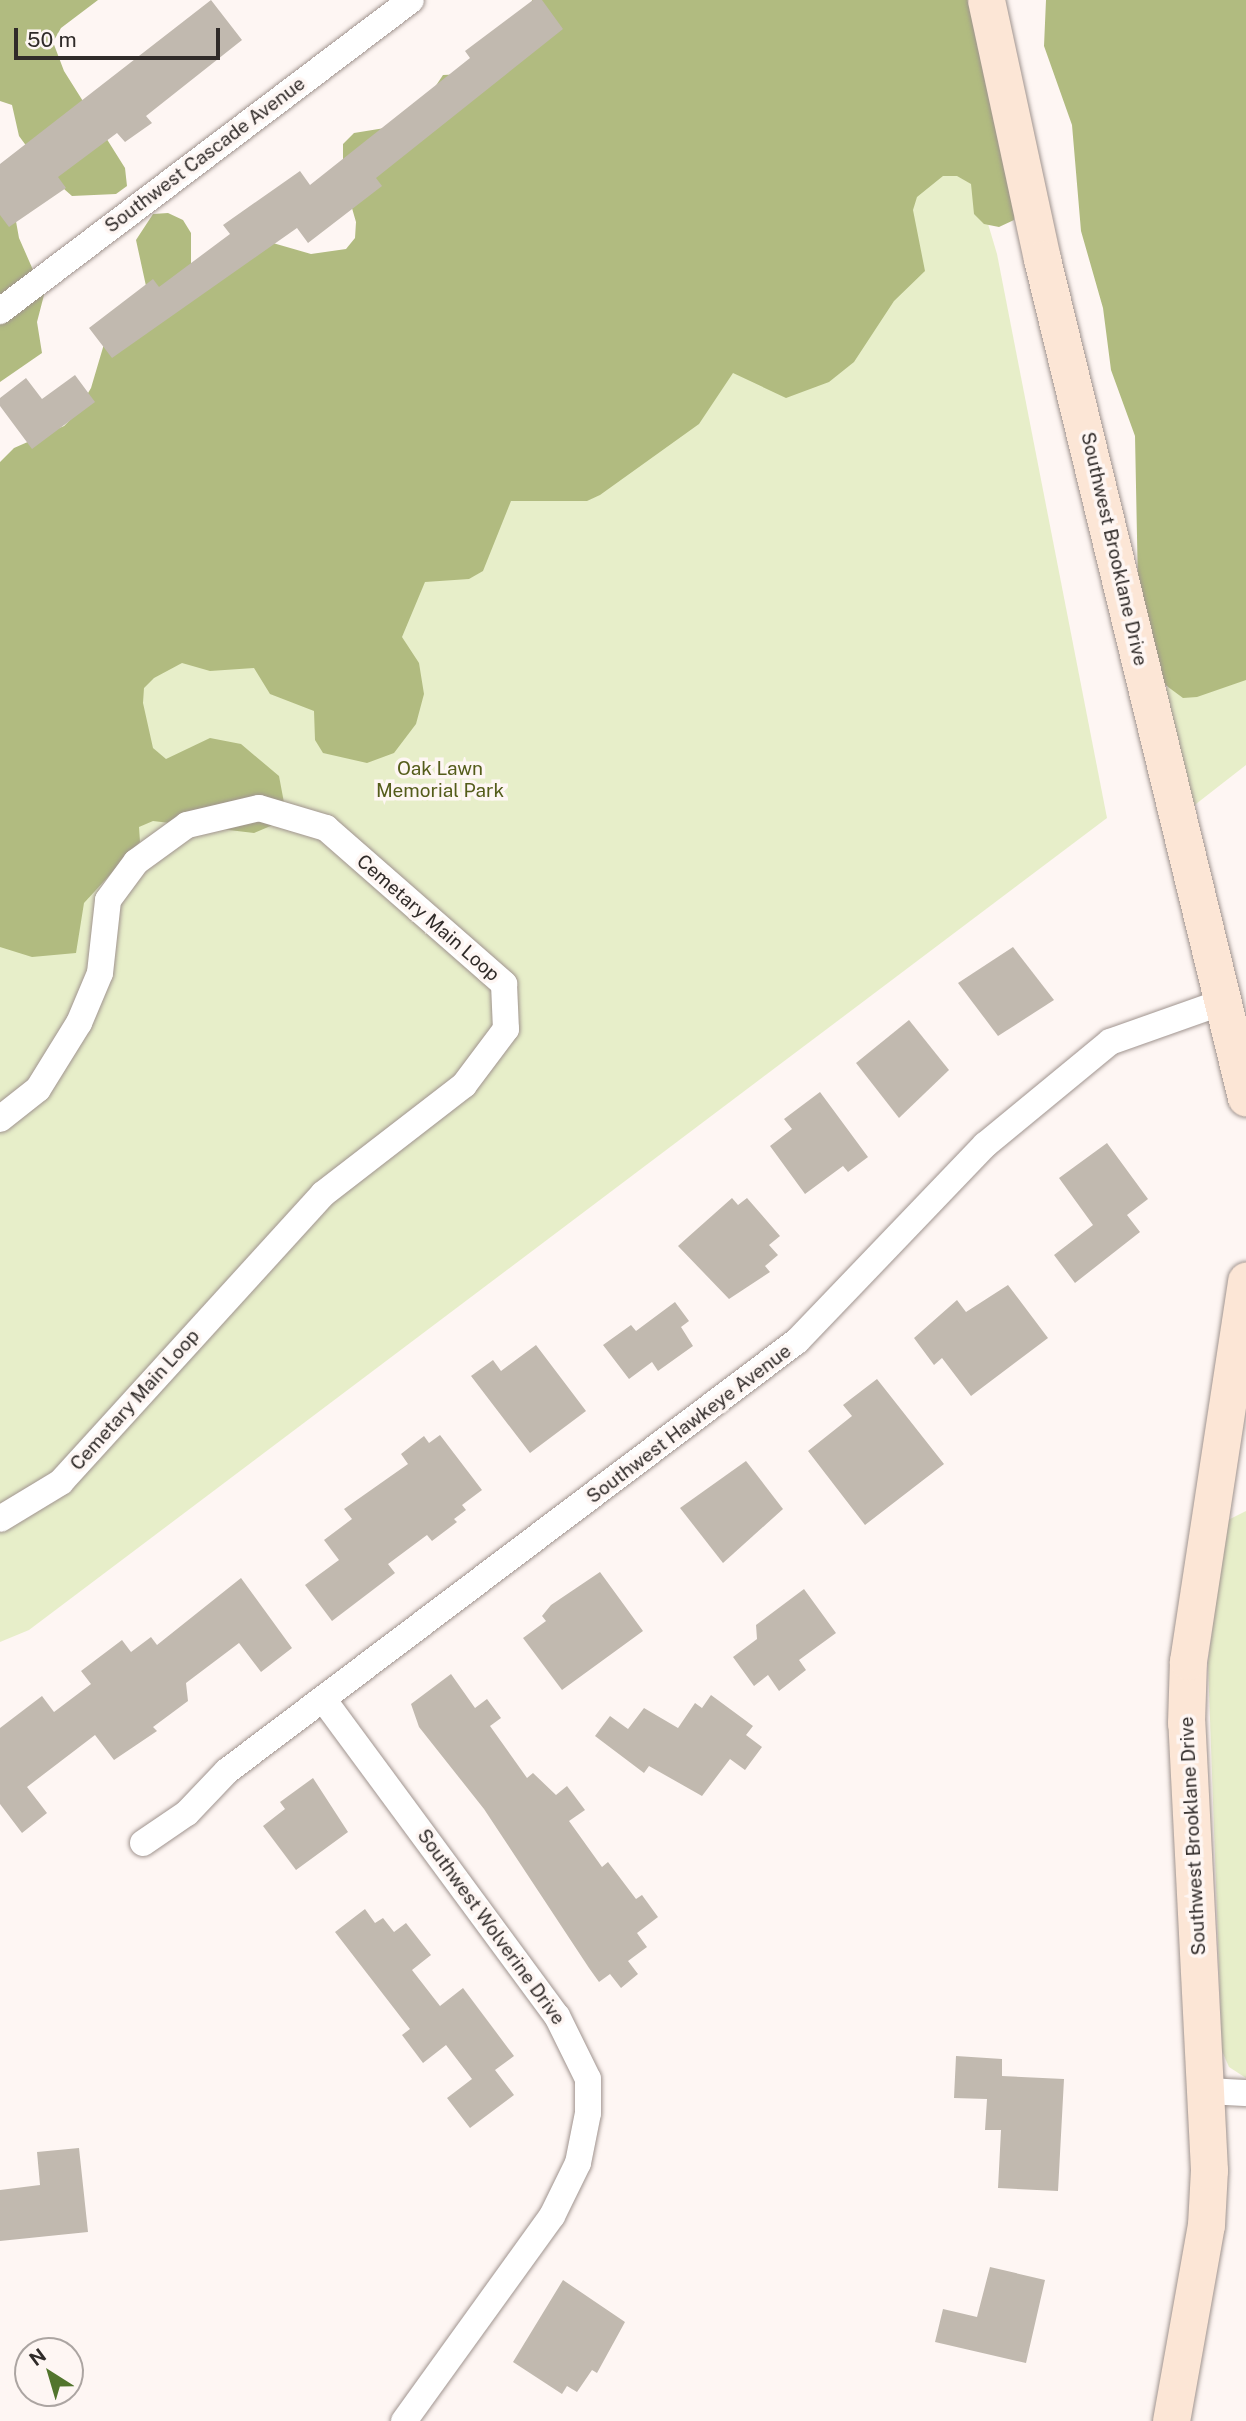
<!DOCTYPE html>
<html>
<head>
<meta charset="utf-8">
<style>
  body { margin:0 }
  #map { position:relative; width:1246px; height:2421px; overflow:hidden; background:#fef6f3; font-family:"Public Sans",sans-serif }
  div>[style] { position:absolute }
  [style*='--x'] { left:calc(var(--x)*1px); top:calc(var(--y)*1px); width:calc(var(--w)*1px); rotate:calc(var(--a)*1deg) }
  .green>* { inset:0; background:#e7eec9 }
  .forest>* { inset:0; background:#b1bb80 }
  .building>* { inset:0; background:#c1b9af }
  .roads { filter:drop-shadow(0 0 2px #a0948f) drop-shadow(0 0 2px #a0948f) }
  .street>* { height:26px; margin:-13px; padding:0 13px; transform-origin:13px; border-radius:13px; background:#fff }
  .secondary>* { height:37px; margin:-18.5px; padding:0 18.5px; transform-origin:18.5px; border-radius:18.5px; background:#fce6d6 }
  span { translate:-50% -50%; white-space:nowrap; text-align:center; line-height:1.15; -webkit-text-stroke:7px #fef6f3; paint-order:stroke }
  .street-label { font-size:19px; color:#302b29 }
  .park-label { font-size:19px; color:#545c1a }
  .north { position:absolute; left:14px; top:2337px; width:70px; height:70px; box-sizing:border-box; background:#fef6f3; border:2px solid #aca5a2; border-radius:50%; rotate:323deg; font-size:19px; font-weight:700; line-height:28px; text-align:center; color:#302b29 }
  .north::after { content:''; display:block; margin:auto; width:24px; height:32px; background:#52752d; clip-path:polygon(50% 0,100% 100%,50% 72%,0 100%) }
  .scale { position:absolute; left:14px; top:28px; width:206px; height:32px; box-sizing:border-box; border:4px solid #302b29; border-top:0; padding-left:9px; font-size:21px; line-height:24px; white-space:nowrap; color:#302b29; -webkit-text-stroke:5px #fef6f3; paint-order:stroke }
</style>
</head>
<body>
<div id="map">
  <div class="green">
    <div style="clip-path:polygon(764px 0,972px 170px,997px 254px,1107px 818px,29px 1630px,0 1642px,0 571px)"></div>
    <div style="clip-path:polygon(1246px 630px,1246px 765px,1178px 818px,1158px 694px)"></div>
    <div style="clip-path:polygon(1246px 1511px,1246px 2078px,1229px 2067px,1222px 2051px,1208px 1663px,1226px 1521px)"></div>
  </div>
  <div class="forest">
    <div style="clip-path:polygon(0 0,98px 0,61px 28px,53px 42px,64px 71px,125px 168px,127px 186px,116px 194px,72px 196px,47px 174px,19px 136px,12px 105px,0 101px)"></div>
    <div style="clip-path:polygon(532px 0,989px 0,1017px 205px,1014px 220px,999px 227px,984px 224px,974px 214px,971px 184px,957px 176px,943px 176px,917px 197px,913px 210px,925px 271px,894px 301px,854px 362px,829px 382px,786px 398px,733px 373px,699px 424px,600px 495px,587px 501px,511px 501px,483px 571px,469px 579px,425px 582px,402px 637px,419px 663px,424px 694px,416px 724px,394px 753px,367px 763px,323px 753px,315px 740px,314px 711px,270px 694px,254px 668px,210px 671px,182px 663px,154px 678px,144px 688px,143px 703px,153px 748px,166px 759px,210px 738px,241px 744px,279px 776px,285px 808px,280px 822px,254px 833px,153px 821px,139px 827px,140px 842px,84px 903px,76px 953px,32px 957px,0 947px,0 462px,14px 448px,64px 426px,75px 415px,91px 388px,104px 344px,146px 286px,136px 240px,153px 214px,168px 213px,183px 220px,191px 233px,191px 263px,214px 280px,266px 241px,311px 254px,346px 249px,355px 238px,356px 222px,343px 177px,343px 144px,354px 133px,403px 125px,415px 117px,443px 75px,507px 72px,529px 31px)"></div>
    <div style="clip-path:polygon(1046px 0,1246px 0,1246px 680px,1197px 697px,1183px 698px,1160px 681px,1138px 587px,1135px 436px,1111px 370px,1103px 308px,1081px 231px,1072px 125px,1044px 46px)"></div>
    <div style="clip-path:polygon(0 166px,8px 177px,19px 238px,44px 295px,37px 322px,42px 353px,0 382px)"></div>
  </div>
  <div class="building">
    <div style="clip-path:polygon(211px 0,242px 40px,146px 116px,152px 123px,125px 142px,117px 133px,58px 177px,66px 188px,9px 227px,0 215px,0 164px)"></div>
    <div style="clip-path:polygon(533px 0,542px 0,563px 29px,376px 178px,382px 186px,308px 243px,297px 228px,112px 358px,89px 328px,153px 279px,159px 287px,230px 234px,223px 225px,300px 171px,310px 185px,470px 58px,465px 51px)"></div>
    <div style="clip-path:polygon(75px 375px,95px 402px,32px 449px,0 406px,0 398px,26px 378px,42px 399px)"></div>
    <div style="clip-path:polygon(1013px 947px,1054px 1000px,998px 1036px,958px 983px)"></div>
    <div style="clip-path:polygon(909px 1020px,949px 1070px,899px 1118px,856px 1063px)"></div>
    <div style="clip-path:polygon(820px 1092px,868px 1157px,848px 1172px,843px 1166px,805px 1194px,770px 1146px,792px 1129px,784px 1119px)"></div>
    <div style="clip-path:polygon(1107px 1143px,1148px 1199px,1127px 1215px,1140px 1232px,1075px 1283px,1054px 1255px,1093px 1225px,1059px 1178px)"></div>
    <div style="clip-path:polygon(732px 1198px,738px 1205px,747px 1198px,780px 1236px,769px 1245px,778px 1255px,765px 1266px,770px 1272px,729px 1299px,678px 1246px)"></div>
    <div style="clip-path:polygon(1008px 1285px,1048px 1338px,971px 1396px,942px 1358px,934px 1365px,914px 1338px,957px 1300px,966px 1312px)"></div>
    <div style="clip-path:polygon(675px 1302px,689px 1321px,681px 1327px,693px 1346px,658px 1371px,652px 1362px,629px 1379px,603px 1345px,631px 1325px,636px 1331px)"></div>
    <div style="clip-path:polygon(536px 1345px,586px 1411px,530px 1453px,471px 1376px,493px 1360px,501px 1371px)"></div>
    <div style="clip-path:polygon(877px 1379px,944px 1464px,865px 1525px,808px 1451px,852px 1416px,843px 1405px)"></div>
    <div style="clip-path:polygon(440px 1435px,482px 1490px,462px 1505px,466px 1510px,454px 1519px,457px 1522px,432px 1541px,427px 1535px,388px 1564px,395px 1573px,332px 1621px,305px 1585px,339px 1560px,324px 1540px,352px 1519px,344px 1509px,408px 1464px,401px 1454px,424px 1436px,429px 1443px)"></div>
    <div style="clip-path:polygon(746px 1461px,783px 1509px,723px 1563px,680px 1508px)"></div>
    <div style="clip-path:polygon(600px 1572px,643px 1631px,562px 1690px,523px 1638px,546px 1621px,542px 1616px,551px 1605px)"></div>
    <div style="clip-path:polygon(241px 1578px,292px 1648px,261px 1672px,239px 1643px,186px 1683px,188px 1701px,153px 1727px,157px 1731px,114px 1760px,95px 1735px,27px 1787px,47px 1813px,22px 1833px,0 1804px,0 1728px,42px 1696px,54px 1712px,91px 1684px,81px 1671px,122px 1640px,131px 1652px,151px 1637px,157px 1645px)"></div>
    <div style="clip-path:polygon(804px 1589px,836px 1633px,799px 1660px,806px 1670px,779px 1691px,768px 1675px,754px 1686px,733px 1657px,757px 1639px,756px 1625px)"></div>
    <div style="clip-path:polygon(451px 1674px,475px 1708px,487px 1699px,501px 1718px,490px 1726px,527px 1778px,533px 1773px,556px 1795px,567px 1786px,585px 1810px,569px 1821px,602px 1867px,608px 1862px,636px 1899px,642px 1895px,658px 1917px,637px 1933px,647px 1947px,628px 1961px,638px 1974px,621px 1988px,610px 1974px,599px 1982px,589px 1968px,484px 1809px,419px 1727px,411px 1704px)"></div>
    <div style="clip-path:polygon(711px 1695px,753px 1726px,746px 1735px,762px 1747px,745px 1770px,730px 1759px,702px 1796px,649px 1766px,644px 1773px,595px 1736px,610px 1716px,628px 1729px,644px 1708px,678px 1728px,695px 1703px,702px 1708px)"></div>
    <div style="clip-path:polygon(313px 1778px,348px 1832px,296px 1870px,263px 1826px,285px 1809px,280px 1802px)"></div>
    <div style="clip-path:polygon(365px 1909px,375px 1923px,383px 1918px,394px 1932px,406px 1923px,431px 1955px,412px 1970px,440px 2006px,463px 1988px,514px 2056px,495px 2070px,514px 2095px,470px 2128px,447px 2098px,472px 2079px,446px 2045px,423px 2063px,402px 2035px,410px 2029px,335px 1932px)"></div>
    <div style="clip-path:polygon(956px 2056px,1002px 2059px,1002px 2076px,1064px 2079px,1058px 2191px,998px 2188px,1001px 2130px,985px 2130px,987px 2099px,954px 2098px)"></div>
    <div style="clip-path:polygon(79px 2148px,88px 2232px,0 2241px,0 2190px,40px 2185px,37px 2152px)"></div>
    <div style="clip-path:polygon(990px 2267px,1045px 2280px,1026px 2363px,935px 2342px,943px 2309px,977px 2317px)"></div>
    <div style="clip-path:polygon(563px 2280px,625px 2322px,597px 2373px,592px 2370px,577px 2392px,567px 2386px,562px 2394px,513px 2362px)"></div>
  </div>
  <div class="roads">
    <div class="street">
      <div style="--x:0;--y:311;--w:515;--a:-37.11"></div>
      <div style="--x:0;--y:1119;--w:48;--a:-38.3"></div>
      <div style="--x:38;--y:1089;--w:78;--a:-58.2"></div>
      <div style="--x:79;--y:1023;--w:54;--a:-67.2"></div>
      <div style="--x:100;--y:973;--w:73;--a:-83.7"></div>
      <div style="--x:108;--y:900;--w:47;--a:-53.6"></div>
      <div style="--x:136;--y:862;--w:63;--a:-36"></div>
      <div style="--x:187;--y:825;--w:74;--a:-13.3"></div>
      <div style="--x:259;--y:808;--w:70;--a:16.6"></div>
      <div style="--x:326;--y:828;--w:237;--a:41.2"></div>
      <div style="--x:504;--y:984;--w:45;--a:87.5"></div>
      <div style="--x:506;--y:1029;--w:70;--a:126.9"></div>
      <div style="--x:464;--y:1085;--w:178;--a:142.3"></div>
      <div style="--x:323;--y:1194;--w:389;--a:132.3"></div>
      <div style="--x:61;--y:1482;--w:71;--a:148.8"></div>
      <div style="--x:323;--y:1699;--w:394;--a:53.6"></div>
      <div style="--x:557;--y:2016;--w:70;--a:63.8"></div>
      <div style="--x:588;--y:2079;--w:34;--a:90"></div>
      <div style="--x:588;--y:2113;--w:51;--a:101.3"></div>
      <div style="--x:578;--y:2163;--w:59;--a:116.1"></div>
      <div style="--x:552;--y:2216;--w:253;--a:125.8"></div>
      <div style="--x:143;--y:1843;--w:53;--a:-34.3"></div>
      <div style="--x:187;--y:1813;--w:58;--a:-46.4"></div>
      <div style="--x:227;--y:1771;--w:714;--a:-37.03"></div>
      <div style="--x:797;--y:1341;--w:272;--a:-46.2"></div>
      <div style="--x:985;--y:1145;--w:162;--a:-39.5"></div>
      <div style="--x:1110;--y:1042;--w:120;--a:-19.5"></div>
      <div style="--x:1206;--y:2091;--w:40;--a:2.9"></div>
    </div>
    <div class="secondary">
      <div style="--x:986;--y:0;--w:265;--a:77.8"></div>
      <div style="--x:1042;--y:259;--w:863;--a:76.33"></div>
      <div style="--x:1171;--y:2421;--w:199;--a:-79.9"></div>
      <div style="--x:1206;--y:2225;--w:55;--a:-86.9"></div>
      <div style="--x:1209;--y:2170;--w:448;--a:-92.9"></div>
      <div style="--x:1186;--y:1723;--w:62;--a:-88.2"></div>
      <div style="--x:1188;--y:1661;--w:385;--a:-81.3"></div>
    </div>
  </div>
  <div class="street-label">
    <span style="left:205px;top:155px;rotate:-37deg">Southwest Cascade Avenue</span>
    <span style="left:1114px;top:549px;rotate:77deg">Southwest Brooklane Drive</span>
    <span style="left:428px;top:918px;rotate:41deg">Cemetary Main Loop</span>
    <span style="left:135px;top:1400px;rotate:-48deg">Cemetary Main Loop</span>
    <span style="left:689px;top:1424px;rotate:-37deg">Southwest Hawkeye Avenue</span>
    <span style="left:1193px;top:1836px;rotate:-93deg">Southwest Brooklane Drive</span>
    <span style="left:491px;top:1927px;rotate:54deg">Southwest Wolverine Drive</span>
  </div>
  <div class="park-label">
    <span style="left:440px;top:780px">Oak Lawn<br>Memorial Park</span>
  </div>
  <div class="north">N</div>
  <div class="scale">50 m</div>
</div>
</body>
</html>
